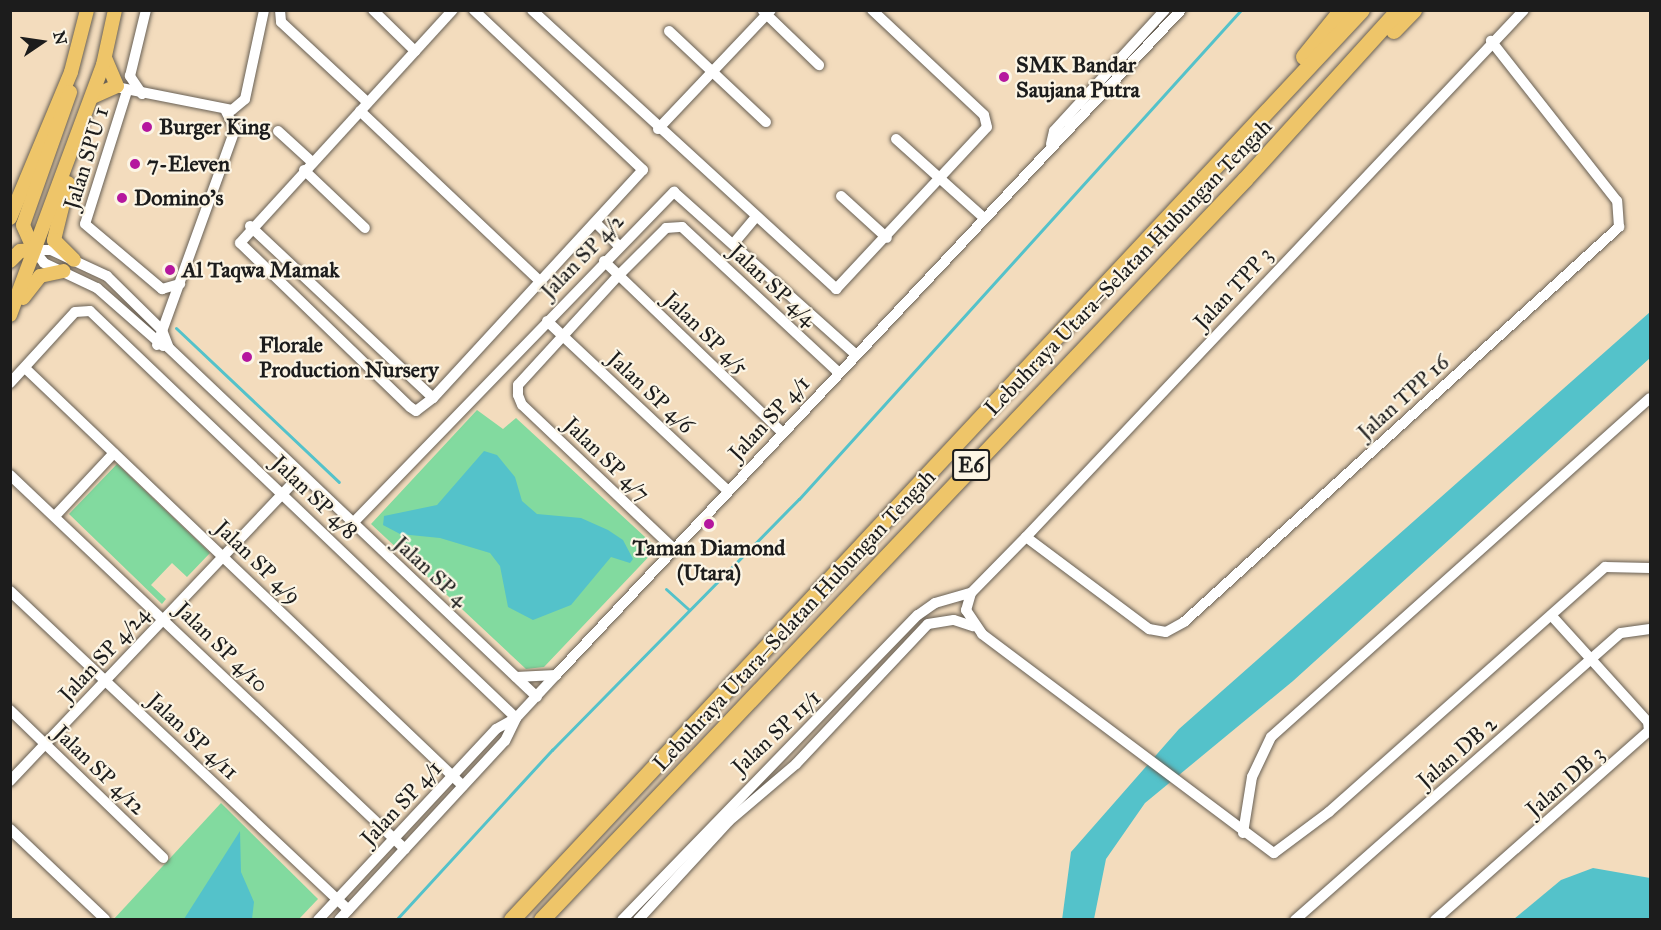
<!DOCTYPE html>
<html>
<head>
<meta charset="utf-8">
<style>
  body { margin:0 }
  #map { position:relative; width:1661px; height:930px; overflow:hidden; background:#f3dcbd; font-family:"IM FELL Great Primer",serif }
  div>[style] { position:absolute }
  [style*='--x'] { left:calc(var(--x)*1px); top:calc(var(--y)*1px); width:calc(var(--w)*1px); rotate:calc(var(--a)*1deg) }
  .green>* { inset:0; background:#82da9f }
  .water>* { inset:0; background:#54c2ca }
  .stream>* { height:3px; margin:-1.5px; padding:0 1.5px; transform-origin:1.5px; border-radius:1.5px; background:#54c2ca }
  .roads { filter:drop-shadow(0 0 2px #675f54) drop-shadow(0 0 2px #675f54) }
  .minor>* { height:10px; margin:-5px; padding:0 5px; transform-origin:5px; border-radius:5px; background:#fff }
  .major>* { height:14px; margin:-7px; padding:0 7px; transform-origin:7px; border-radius:7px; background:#eec569 }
  .highway>* { height:16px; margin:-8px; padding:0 8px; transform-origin:8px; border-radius:8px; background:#eec569 }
  .dots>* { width:16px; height:16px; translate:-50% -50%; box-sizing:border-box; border:3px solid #fcf5e5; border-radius:50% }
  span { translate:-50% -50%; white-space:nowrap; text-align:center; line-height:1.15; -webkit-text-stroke:4.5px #fcf5e5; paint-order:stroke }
  .shield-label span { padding:2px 4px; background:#fcf5e5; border:2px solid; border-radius:4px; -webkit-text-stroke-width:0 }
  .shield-label { font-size:21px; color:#1c1c1c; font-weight:700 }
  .poi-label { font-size:22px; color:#1c1c1c; font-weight:700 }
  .left { translate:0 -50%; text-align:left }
  .street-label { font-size:22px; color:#1c1c1c }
  .frame { position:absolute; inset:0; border:12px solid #1c1c1c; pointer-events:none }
  .north { position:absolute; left:12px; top:12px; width:60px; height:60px; -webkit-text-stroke:4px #fcf5e5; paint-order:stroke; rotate:77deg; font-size:16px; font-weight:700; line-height:24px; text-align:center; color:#1c1c1c }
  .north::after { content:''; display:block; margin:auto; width:21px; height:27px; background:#1c1c1c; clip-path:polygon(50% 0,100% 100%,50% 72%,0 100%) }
</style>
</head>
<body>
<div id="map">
  <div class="green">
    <div style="clip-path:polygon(477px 410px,503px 429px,516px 418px,657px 548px,544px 667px,526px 669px,371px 524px)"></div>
    <div style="clip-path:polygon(117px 464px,210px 553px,187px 577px,172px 563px,151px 585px,166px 599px,162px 604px,69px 514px)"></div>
    <div style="clip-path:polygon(221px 803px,318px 899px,299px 919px,113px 920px)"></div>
  </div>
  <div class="water">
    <div style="clip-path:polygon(1650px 312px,1650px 358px,1293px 681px,1145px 803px,1106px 859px,1094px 919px,1062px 920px,1071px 852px,1179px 729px)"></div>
    <div style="clip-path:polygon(484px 451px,497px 455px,515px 477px,522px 501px,537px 514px,581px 518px,608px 530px,623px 540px,633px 559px,630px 563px,611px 557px,571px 605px,533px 620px,508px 607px,500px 566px,490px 553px,440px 538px,400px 534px,383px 525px,384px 516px,437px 505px)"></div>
    <div style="clip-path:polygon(240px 831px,241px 872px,254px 902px,252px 919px,184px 919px)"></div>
    <div style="clip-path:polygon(1593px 868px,1650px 878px,1650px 919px,1514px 919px,1561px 880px)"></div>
  </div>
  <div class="stream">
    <div style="--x:176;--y:328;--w:224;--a:43.4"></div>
    <div style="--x:666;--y:589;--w:31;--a:42"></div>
    <div style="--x:396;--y:920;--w:231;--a:-47.5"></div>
    <div style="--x:552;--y:750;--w:352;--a:-45.5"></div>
    <div style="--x:799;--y:499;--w:659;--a:-47.89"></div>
  </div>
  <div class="roads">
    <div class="minor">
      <div style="--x:280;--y:10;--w:12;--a:85"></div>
      <div style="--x:281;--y:22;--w:117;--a:42.9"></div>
      <div style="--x:373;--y:10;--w:59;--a:44.3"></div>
      <div style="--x:532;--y:10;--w:413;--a:42.5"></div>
      <div style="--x:836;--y:289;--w:221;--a:-47"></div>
      <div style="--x:987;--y:127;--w:12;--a:-104"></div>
      <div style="--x:984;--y:115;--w:154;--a:-136.8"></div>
      <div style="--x:763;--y:11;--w:78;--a:44"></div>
      <div style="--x:669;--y:31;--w:133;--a:43.2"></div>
      <div style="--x:121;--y:88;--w:113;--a:11.2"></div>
      <div style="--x:232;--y:110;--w:17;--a:-40"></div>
      <div style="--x:245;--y:99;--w:91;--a:-77.9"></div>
      <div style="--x:127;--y:91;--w:139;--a:107.5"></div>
      <div style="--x:85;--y:224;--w:101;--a:40.2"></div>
      <div style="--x:162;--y:289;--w:19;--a:-16"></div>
      <div style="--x:142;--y:94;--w:22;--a:-124"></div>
      <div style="--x:130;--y:76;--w:68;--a:-76.4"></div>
      <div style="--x:360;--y:111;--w:249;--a:43.4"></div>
      <div style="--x:658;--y:129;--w:164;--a:-46.5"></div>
      <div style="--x:278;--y:131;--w:46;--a:42.4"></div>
      <div style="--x:896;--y:139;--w:117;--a:41.9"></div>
      <div style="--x:1051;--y:144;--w:13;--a:-77"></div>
      <div style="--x:1054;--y:131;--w:164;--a:-47.5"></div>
      <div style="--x:304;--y:170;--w:84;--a:43.6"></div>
      <div style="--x:841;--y:196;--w:62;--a:42.4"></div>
      <div style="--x:596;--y:223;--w:31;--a:45"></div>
      <div style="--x:250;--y:226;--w:251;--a:43.2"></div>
      <div style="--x:433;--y:398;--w:310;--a:-47.4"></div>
      <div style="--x:643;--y:170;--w:233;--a:-136.6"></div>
      <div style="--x:734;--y:243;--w:31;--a:-50"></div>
      <div style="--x:34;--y:250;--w:17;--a:0"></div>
      <div style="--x:51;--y:250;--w:62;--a:24.9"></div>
      <div style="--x:107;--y:276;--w:77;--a:44.5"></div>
      <div style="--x:162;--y:330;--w:19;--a:69"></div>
      <div style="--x:169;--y:348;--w:507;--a:43.48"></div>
      <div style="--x:34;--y:250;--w:16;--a:52"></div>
      <div style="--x:44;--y:263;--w:59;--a:25.3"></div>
      <div style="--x:97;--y:288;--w:88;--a:41.3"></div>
      <div style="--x:604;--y:261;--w:247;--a:43.9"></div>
      <div style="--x:547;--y:321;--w:248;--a:43.2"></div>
      <div style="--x:157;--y:345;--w:230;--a:-70.1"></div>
      <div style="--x:235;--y:129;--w:20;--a:-117"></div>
      <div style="--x:25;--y:368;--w:605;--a:43.66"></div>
      <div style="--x:10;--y:383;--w:96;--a:-47.5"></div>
      <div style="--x:75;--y:312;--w:15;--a:-4"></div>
      <div style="--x:90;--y:311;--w:589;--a:43.69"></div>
      <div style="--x:433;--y:398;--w:21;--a:143"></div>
      <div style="--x:416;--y:411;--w:7;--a:-146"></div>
      <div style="--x:410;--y:407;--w:236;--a:-136"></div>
      <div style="--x:240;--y:243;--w:316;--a:-47.6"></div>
      <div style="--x:10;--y:475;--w:544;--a:43.44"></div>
      <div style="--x:55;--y:516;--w:86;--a:-46.9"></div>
      <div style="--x:352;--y:524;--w:463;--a:-45.9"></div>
      <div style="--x:674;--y:192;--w:243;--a:41.8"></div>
      <div style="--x:1026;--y:537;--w:154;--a:36.8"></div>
      <div style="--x:1149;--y:629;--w:17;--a:10"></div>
      <div style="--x:1166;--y:632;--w:21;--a:-29"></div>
      <div style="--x:1184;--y:622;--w:588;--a:-42.24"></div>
      <div style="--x:1619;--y:227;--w:26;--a:-94"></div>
      <div style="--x:1617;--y:201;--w:204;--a:-128.2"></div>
      <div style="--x:674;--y:549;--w:209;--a:-136.5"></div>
      <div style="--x:522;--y:405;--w:11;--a:-112"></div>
      <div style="--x:518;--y:395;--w:10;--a:-90"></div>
      <div style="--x:518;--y:385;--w:148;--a:-47.5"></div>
      <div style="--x:618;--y:276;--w:68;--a:-45"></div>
      <div style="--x:666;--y:228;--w:16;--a:-4"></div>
      <div style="--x:682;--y:227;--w:213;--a:42.9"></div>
      <div style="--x:10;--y:591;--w:465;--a:43.3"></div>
      <div style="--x:971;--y:593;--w:18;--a:106"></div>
      <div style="--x:966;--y:610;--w:29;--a:56"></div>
      <div style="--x:982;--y:634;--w:365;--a:36.9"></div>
      <div style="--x:1274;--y:853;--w:69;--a:-36.7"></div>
      <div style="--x:1329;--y:812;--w:369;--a:-41.6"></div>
      <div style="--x:1605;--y:567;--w:45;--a:1.3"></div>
      <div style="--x:516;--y:677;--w:40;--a:-2.9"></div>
      <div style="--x:10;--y:710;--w:213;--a:44"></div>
      <div style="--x:10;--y:781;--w:422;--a:-46.5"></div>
      <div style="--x:10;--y:829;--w:131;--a:43.5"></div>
      <div style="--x:1243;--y:833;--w:57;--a:-80.9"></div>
      <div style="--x:1252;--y:777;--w:44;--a:-64.6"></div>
      <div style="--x:1271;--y:737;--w:508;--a:-41.81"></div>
      <div style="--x:318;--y:920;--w:261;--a:-47"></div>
      <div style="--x:496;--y:729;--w:23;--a:-29"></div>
      <div style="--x:339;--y:920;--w:244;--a:-47.2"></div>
      <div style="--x:505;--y:741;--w:25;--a:-64"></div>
      <div style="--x:516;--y:718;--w:59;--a:-47.1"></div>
      <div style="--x:556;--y:675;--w:913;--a:-46.78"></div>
      <div style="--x:622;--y:920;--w:425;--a:-45.9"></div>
      <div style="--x:918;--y:615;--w:21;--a:-35"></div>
      <div style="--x:935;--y:603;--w:37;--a:-16"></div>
      <div style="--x:971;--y:593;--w:78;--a:-45.5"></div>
      <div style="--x:1026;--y:537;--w:725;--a:-46.62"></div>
      <div style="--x:638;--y:920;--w:134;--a:-47.4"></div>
      <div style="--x:729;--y:821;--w:88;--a:-40.4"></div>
      <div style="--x:796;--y:764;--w:192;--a:-46.7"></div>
      <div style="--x:928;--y:624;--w:26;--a:-9"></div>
      <div style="--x:954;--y:620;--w:20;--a:18"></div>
      <div style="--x:1295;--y:920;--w:434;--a:-41.4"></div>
      <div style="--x:1621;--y:633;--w:29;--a:-8"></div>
      <div style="--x:1435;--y:920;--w:286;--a:-41.5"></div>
      <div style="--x:1649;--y:731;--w:9;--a:-96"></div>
      <div style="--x:1648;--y:722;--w:144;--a:-132.2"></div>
    </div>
    <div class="major">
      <div style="--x:92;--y:97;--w:27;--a:-24"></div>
      <div style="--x:117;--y:86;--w:30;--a:-113"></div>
      <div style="--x:68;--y:183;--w:59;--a:103.8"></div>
      <div style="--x:54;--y:240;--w:28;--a:45"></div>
      <div style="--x:10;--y:218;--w:158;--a:-67.3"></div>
      <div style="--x:71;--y:72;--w:64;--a:-75.5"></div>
      <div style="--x:34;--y:250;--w:27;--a:-114"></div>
      <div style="--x:23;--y:225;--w:141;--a:-70.5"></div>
      <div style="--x:10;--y:261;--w:14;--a:-45"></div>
      <div style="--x:20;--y:251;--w:14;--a:-4"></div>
      <div style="--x:23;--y:298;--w:28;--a:-52"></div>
      <div style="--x:40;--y:276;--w:24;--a:-12"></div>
      <div style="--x:10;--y:315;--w:267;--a:-69.6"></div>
      <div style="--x:103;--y:65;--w:56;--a:-77.7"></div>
    </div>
    <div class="highway">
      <div style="--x:1394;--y:31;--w:29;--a:-46"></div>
      <div style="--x:1304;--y:57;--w:60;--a:-51"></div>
      <div style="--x:512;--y:920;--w:1245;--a:-46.95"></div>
      <div style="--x:542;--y:920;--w:1021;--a:-46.47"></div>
      <div style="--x:1245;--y:180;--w:229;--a:-47.8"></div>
    </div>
  </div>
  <div class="dots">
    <div style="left:1004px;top:77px;background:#b5179e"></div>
    <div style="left:147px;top:127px;background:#b5179e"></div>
    <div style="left:135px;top:164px;background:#b5179e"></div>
    <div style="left:122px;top:198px;background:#b5179e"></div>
    <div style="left:170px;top:270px;background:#b5179e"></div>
    <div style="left:247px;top:357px;background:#b5179e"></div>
    <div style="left:709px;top:524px;background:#b5179e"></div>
  </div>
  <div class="shield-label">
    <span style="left:971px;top:465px">E6</span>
  </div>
  <div class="poi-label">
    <span class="left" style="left:1016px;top:77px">SMK Bandar<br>Saujana Putra</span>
    <span class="left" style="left:159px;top:127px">Burger King</span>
    <span class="left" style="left:147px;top:164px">7-Eleven</span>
    <span class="left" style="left:134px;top:198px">Domino's</span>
    <span class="left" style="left:182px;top:270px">Al Taqwa Mamak</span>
    <span class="left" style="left:259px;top:357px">Florale<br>Production Nursery</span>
    <span style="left:709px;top:560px">Taman Diamond<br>(Utara)</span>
  </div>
  <div class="street-label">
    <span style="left:86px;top:158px;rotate:-73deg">Jalan SPU 1</span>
    <span style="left:582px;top:256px;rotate:-46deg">Jalan SP 4/2</span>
    <span style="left:1128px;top:267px;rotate:-46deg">Lebuhraya Utara–Selatan Hubungan Tengah</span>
    <span style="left:773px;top:285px;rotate:43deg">Jalan SP 4/4</span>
    <span style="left:1233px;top:288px;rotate:-47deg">Jalan TPP 3</span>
    <span style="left:706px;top:333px;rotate:44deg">Jalan SP 4/5</span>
    <span style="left:651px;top:392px;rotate:43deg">Jalan SP 4/6</span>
    <span style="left:1403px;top:397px;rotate:-42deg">Jalan TPP 16</span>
    <span style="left:769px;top:418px;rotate:-47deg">Jalan SP 4/1</span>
    <span style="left:607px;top:459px;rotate:44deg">Jalan SP 4/7</span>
    <span style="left:315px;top:497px;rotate:44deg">Jalan SP 4/8</span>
    <span style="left:258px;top:562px;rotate:44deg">Jalan SP 4/9</span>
    <span style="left:431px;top:571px;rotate:43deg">Jalan SP 4</span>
    <span style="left:794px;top:620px;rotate:-47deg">Lebuhraya Utara–Selatan Hubungan Tengah</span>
    <span style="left:222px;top:647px;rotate:44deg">Jalan SP 4/10</span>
    <span style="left:104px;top:654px;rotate:-47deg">Jalan SP 4/24</span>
    <span style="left:776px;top:732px;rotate:-43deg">Jalan SP 11/1</span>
    <span style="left:193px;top:736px;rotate:43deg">Jalan SP 4/11</span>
    <span style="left:1457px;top:752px;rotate:-41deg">Jalan DB 2</span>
    <span style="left:100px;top:770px;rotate:44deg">Jalan SP 4/12</span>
    <span style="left:1565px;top:781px;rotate:-41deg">Jalan DB 3</span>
    <span style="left:401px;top:803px;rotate:-47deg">Jalan SP 4/1</span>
  </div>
  <div class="frame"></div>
  <div class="north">N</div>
</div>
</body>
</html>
